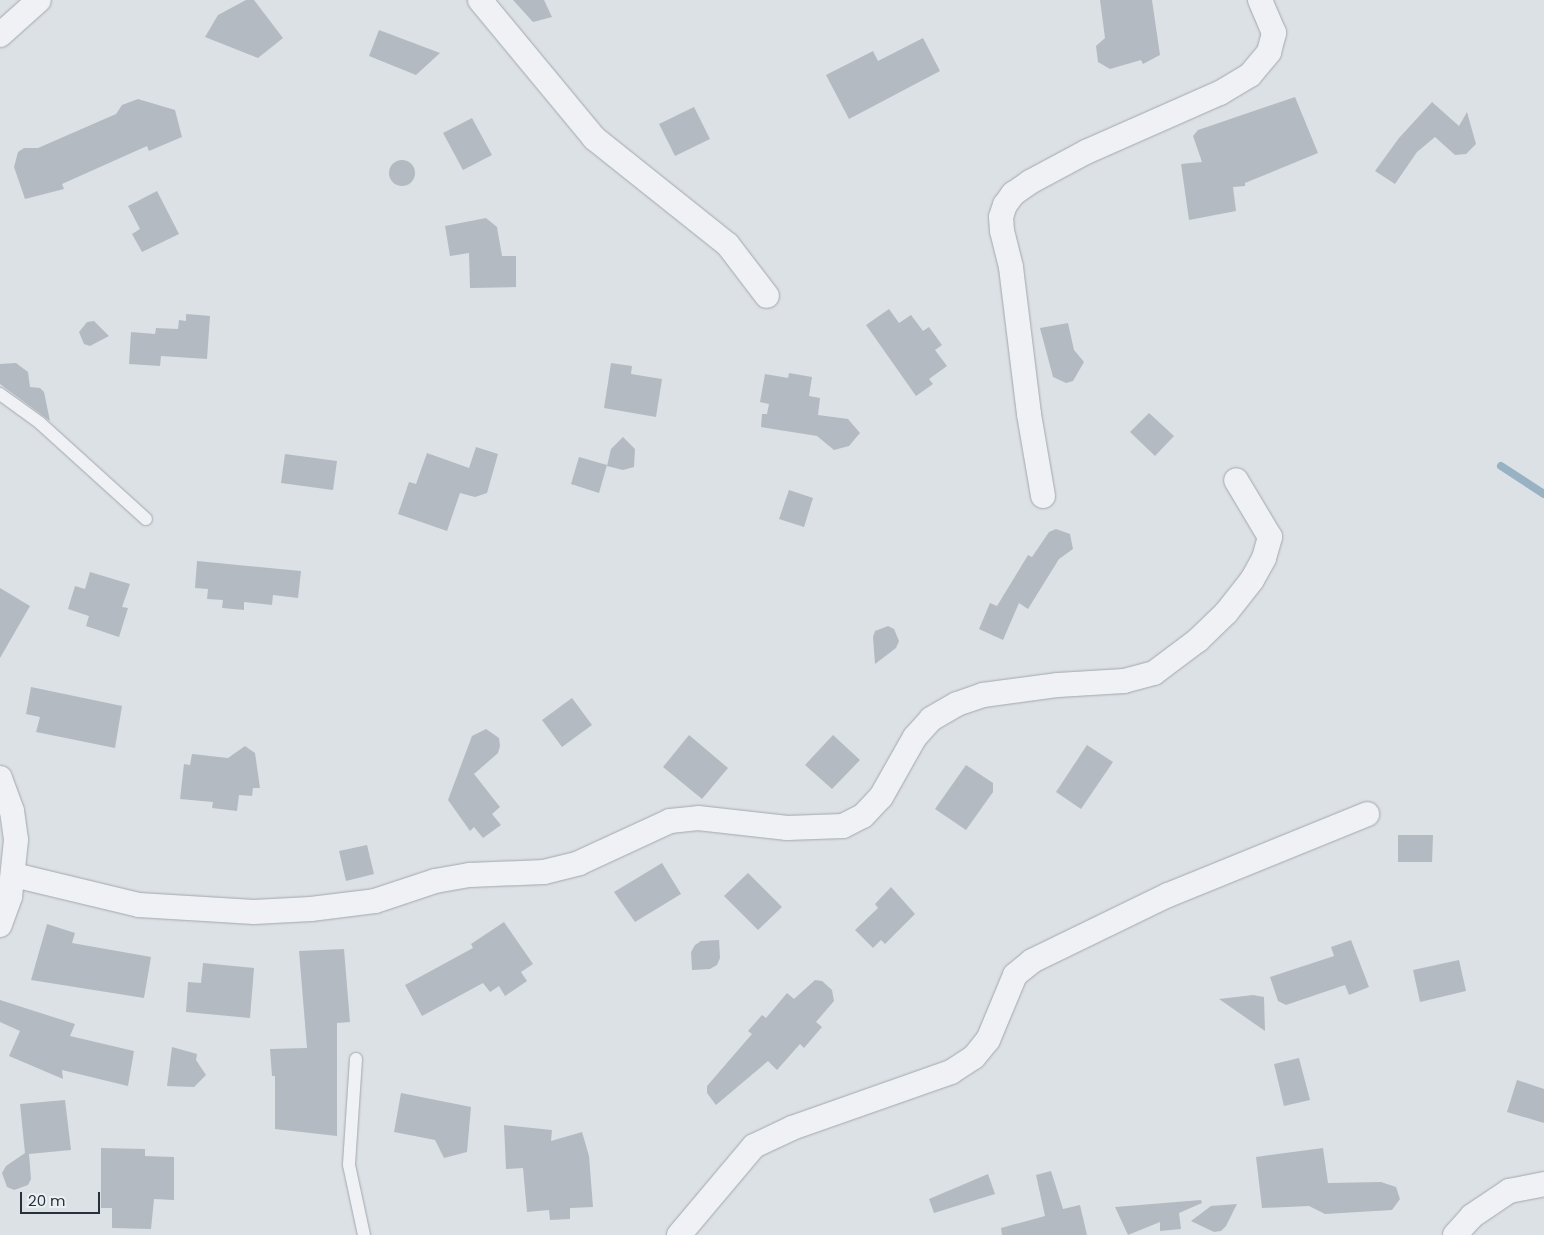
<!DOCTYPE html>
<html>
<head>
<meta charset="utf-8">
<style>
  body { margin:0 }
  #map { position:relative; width:1544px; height:1235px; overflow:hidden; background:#dce1e6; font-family:Poppins,sans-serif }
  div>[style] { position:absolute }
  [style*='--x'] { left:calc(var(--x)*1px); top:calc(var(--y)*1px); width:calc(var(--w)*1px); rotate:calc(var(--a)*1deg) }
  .stream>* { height:8px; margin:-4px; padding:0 4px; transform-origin:4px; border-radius:4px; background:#98b2c4 }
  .building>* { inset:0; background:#b4bac2 }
  .round { border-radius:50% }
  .roads { filter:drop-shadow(0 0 1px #a2a8af) drop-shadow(0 0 1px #a2a8af) }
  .service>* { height:12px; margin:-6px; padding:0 6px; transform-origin:6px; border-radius:6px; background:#eff1f4 }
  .minor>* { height:24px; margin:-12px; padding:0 12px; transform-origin:12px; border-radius:12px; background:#eff1f4 }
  span { translate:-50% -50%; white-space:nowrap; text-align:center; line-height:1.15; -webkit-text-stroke:4.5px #ebf0f4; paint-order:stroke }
  .scale { position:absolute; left:20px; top:1192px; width:80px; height:22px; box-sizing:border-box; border:2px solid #27303b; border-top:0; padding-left:6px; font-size:15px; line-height:18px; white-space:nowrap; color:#27303b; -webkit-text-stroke:4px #ebf0f4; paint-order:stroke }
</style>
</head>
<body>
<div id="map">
  <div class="stream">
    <div style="--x:1501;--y:466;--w:51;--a:33.1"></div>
  </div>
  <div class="building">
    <div style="clip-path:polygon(246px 0,254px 0,283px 38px,258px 58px,205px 37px,218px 15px)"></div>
    <div style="clip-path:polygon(513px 0,544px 0,552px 17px,533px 22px)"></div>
    <div style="clip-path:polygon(1100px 0,1152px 0,1160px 55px,1143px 64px,1141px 60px,1110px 69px,1098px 62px,1096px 46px,1105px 38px)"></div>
    <div style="clip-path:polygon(379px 30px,440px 53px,416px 75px,369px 56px)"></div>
    <div style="clip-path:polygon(923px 38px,940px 71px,849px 119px,826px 75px,873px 51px,878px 61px)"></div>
    <div style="clip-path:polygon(1295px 97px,1318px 153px,1245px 183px,1245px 186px,1233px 187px,1236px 211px,1189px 220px,1181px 164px,1202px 162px,1193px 136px,1198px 130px)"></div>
    <div style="clip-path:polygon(138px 99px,175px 110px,182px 137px,149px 151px,147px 146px,62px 184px,64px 189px,25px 199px,14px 167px,18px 152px,24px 148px,38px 148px,116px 114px,122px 105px)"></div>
    <div style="clip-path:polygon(1432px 102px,1459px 126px,1467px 112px,1476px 144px,1466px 154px,1455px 155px,1435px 137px,1417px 152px,1395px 184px,1375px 171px,1399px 138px)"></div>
    <div style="clip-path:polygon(694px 107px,710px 139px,675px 156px,659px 124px)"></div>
    <div style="clip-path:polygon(472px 118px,492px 155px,463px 170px,443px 133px)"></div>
    <div class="round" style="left:389px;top:160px;width:26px;height:26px"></div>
    <div style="clip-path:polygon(157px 191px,179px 234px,142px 252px,132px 234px,140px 229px,128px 206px)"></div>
    <div style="clip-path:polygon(486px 218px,497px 227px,502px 256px,516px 256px,516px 287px,470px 288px,469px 253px,450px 256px,445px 226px)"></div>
    <div style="clip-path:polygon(889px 309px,899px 323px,911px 315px,923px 331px,929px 327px,942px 345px,935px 350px,947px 366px,929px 379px,933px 384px,916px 396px,866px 325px)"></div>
    <div style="clip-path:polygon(186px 314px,210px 316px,207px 359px,161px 356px,160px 366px,129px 364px,131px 332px,155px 334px,156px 328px,178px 329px,179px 320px,186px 321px)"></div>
    <div style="clip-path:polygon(94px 321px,109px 336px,90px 346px,84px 344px,79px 332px,87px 322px)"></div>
    <div style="clip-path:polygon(1068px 323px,1074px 350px,1084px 362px,1073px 381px,1066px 383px,1053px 377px,1040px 328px)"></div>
    <div style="clip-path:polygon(16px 363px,28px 372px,30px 387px,40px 388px,44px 392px,50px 421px,0 384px,0 364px)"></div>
    <div style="clip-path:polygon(611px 363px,632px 366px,631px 374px,662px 379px,656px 417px,604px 408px)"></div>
    <div style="clip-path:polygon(789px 373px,812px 377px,809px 396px,820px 398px,818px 415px,848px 419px,860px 433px,849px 446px,834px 450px,817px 436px,761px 427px,762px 414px,767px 414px,769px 404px,760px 402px,765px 374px,788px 378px)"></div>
    <div style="clip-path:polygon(1149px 413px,1174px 436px,1155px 456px,1130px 432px)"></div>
    <div style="clip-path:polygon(623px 437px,635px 449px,634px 467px,623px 470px,607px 466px,611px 449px)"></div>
    <div style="clip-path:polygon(476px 447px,498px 454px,487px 493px,475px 497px,460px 493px,447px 531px,398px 514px,409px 482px,416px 484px,427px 453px,469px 468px)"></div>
    <div style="clip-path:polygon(285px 454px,337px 461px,333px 490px,281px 483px)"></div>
    <div style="clip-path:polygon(579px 457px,607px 465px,599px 493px,571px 484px)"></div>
    <div style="clip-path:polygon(789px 490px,813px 498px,804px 527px,779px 519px)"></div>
    <div style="clip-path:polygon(1056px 529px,1070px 534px,1073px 549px,1059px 559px,1028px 609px,1019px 603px,1003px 640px,979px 629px,990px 603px,997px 606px,1028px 555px,1032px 557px,1049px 532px)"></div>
    <div style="clip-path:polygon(197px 561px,301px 571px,298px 598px,273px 595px,272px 605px,244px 602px,244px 610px,222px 608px,223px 600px,207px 599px,208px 589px,195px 588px)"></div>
    <div style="clip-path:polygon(90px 572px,130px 584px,122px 607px,128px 608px,119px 637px,86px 626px,89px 616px,68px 609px,75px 586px,85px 589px)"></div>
    <div style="clip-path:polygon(0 588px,30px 606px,0 658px)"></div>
    <div style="clip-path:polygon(888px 626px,894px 629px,899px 641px,896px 648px,875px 664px,873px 637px,875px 631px)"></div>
    <div style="clip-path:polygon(31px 687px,122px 706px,115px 748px,36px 732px,40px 717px,26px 714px)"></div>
    <div style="clip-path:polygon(572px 698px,592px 725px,562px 747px,542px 720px)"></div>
    <div style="clip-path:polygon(486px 729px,499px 738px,500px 746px,498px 753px,474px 774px,500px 807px,492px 814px,501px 825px,483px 838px,474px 827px,470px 831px,448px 800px,472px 736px)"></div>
    <div style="clip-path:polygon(689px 735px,728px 768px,702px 799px,663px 767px)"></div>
    <div style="clip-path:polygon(833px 735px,860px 760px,832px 789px,805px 765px)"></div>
    <div style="clip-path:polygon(1087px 745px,1113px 762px,1081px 809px,1056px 792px)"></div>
    <div style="clip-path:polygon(245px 746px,255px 753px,260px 788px,253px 788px,252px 796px,239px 795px,237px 811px,212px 808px,213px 802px,180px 799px,184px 764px,190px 765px,192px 754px,228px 758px)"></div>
    <div style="clip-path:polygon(966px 765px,993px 783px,993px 792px,966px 830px,935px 809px)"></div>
    <div style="clip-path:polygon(1398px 835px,1433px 835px,1432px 862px,1398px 862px)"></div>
    <div style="clip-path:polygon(367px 845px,374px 874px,346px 881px,339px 851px)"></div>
    <div style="clip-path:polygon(662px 863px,681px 894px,635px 922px,614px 892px)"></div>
    <div style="clip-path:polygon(748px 873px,782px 907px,758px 930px,724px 896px)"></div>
    <div style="clip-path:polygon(891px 887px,915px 914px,885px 944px,881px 940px,873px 948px,855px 930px,878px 908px,875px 904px)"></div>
    <div style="clip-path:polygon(504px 922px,533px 964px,521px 972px,527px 981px,505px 996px,499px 986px,490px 992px,483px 983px,422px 1016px,405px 985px,473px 948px,471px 944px)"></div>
    <div style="clip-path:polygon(47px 924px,75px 933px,72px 943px,151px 957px,144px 998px,31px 980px)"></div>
    <div style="clip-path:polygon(719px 940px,720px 958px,717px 965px,710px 969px,692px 970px,691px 952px,695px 945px,701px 941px)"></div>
    <div style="clip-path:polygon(1351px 940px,1369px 987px,1349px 995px,1345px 985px,1286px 1005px,1278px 1001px,1270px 977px,1334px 956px,1331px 947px)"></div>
    <div style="clip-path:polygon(344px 949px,350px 1022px,337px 1023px,337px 1136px,275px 1129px,275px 1076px,272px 1076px,270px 1049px,307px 1048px,299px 951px)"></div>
    <div style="clip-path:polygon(1459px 960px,1466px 991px,1420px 1002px,1413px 970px)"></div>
    <div style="clip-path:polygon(203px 963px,254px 968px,250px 1018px,186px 1012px,188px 982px,201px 983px)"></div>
    <div style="clip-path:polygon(815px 980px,822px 981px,832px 990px,834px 1001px,816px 1022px,822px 1027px,804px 1048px,800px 1044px,777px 1070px,768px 1061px,716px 1105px,707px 1093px,707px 1086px,752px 1034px,748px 1031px,762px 1015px,766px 1018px,787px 993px,794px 999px)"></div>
    <div style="clip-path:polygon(1253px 995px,1264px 997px,1265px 1031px,1219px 999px)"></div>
    <div style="clip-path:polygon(0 1000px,75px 1024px,70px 1036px,134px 1051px,128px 1086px,62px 1070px,63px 1079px,9px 1056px,20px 1031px,0 1022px)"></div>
    <div style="clip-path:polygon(172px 1047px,197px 1054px,196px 1060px,206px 1075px,194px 1087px,167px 1086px)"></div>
    <div style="clip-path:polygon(1299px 1058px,1310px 1100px,1284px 1106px,1274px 1064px)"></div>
    <div style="clip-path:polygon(1517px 1080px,1544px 1089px,1544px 1123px,1507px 1112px)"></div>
    <div style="clip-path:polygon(401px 1093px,471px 1107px,467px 1152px,444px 1158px,435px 1140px,394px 1132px)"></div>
    <div style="clip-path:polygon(65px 1100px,71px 1150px,29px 1154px,31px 1179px,28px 1185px,14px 1190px,7px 1187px,2px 1173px,6px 1166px,25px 1153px,20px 1104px)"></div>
    <div style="clip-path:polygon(504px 1125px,552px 1130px,551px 1141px,582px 1132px,589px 1156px,593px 1207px,570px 1208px,570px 1219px,550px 1220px,549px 1210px,527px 1212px,523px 1168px,506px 1169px)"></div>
    <div style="clip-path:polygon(101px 1148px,145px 1149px,145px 1156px,174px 1157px,174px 1200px,154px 1199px,151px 1229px,112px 1228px,112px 1208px,101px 1208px)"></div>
    <div style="clip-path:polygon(1323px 1148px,1328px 1183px,1381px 1182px,1396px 1187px,1400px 1199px,1392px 1210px,1325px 1214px,1309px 1206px,1262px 1208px,1256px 1157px)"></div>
    <div style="clip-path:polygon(1051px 1171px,1063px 1209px,1080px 1205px,1087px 1235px,1002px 1235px,1001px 1228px,1045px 1216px,1036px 1175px)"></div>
    <div style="clip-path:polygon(988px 1174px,995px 1194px,934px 1213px,929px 1199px)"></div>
    <div style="clip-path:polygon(1201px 1200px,1202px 1203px,1179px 1213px,1181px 1229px,1160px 1231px,1160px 1222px,1128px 1235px,1115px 1207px)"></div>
    <div style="clip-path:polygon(1237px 1204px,1226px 1226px,1221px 1231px,1214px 1232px,1191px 1221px,1211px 1206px)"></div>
  </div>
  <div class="roads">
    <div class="service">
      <div style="--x:0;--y:394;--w:49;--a:35.9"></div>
      <div style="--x:40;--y:423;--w:143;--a:42.2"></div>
      <div style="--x:356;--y:1059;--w:106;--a:93.8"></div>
      <div style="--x:349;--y:1165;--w:72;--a:77.9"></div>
    </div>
    <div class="minor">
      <div style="--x:480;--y:0;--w:179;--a:50.4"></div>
      <div style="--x:594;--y:138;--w:171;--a:38.6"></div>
      <div style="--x:728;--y:245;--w:64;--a:52.6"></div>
      <div style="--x:0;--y:35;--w:52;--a:-41.9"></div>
      <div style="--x:1043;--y:496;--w:83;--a:-99.7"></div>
      <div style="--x:1029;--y:414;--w:148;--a:-97"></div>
      <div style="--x:1011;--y:267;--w:37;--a:-104"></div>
      <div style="--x:1002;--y:231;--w:14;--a:-94"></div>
      <div style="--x:1001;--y:217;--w:13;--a:-72"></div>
      <div style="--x:1005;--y:205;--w:14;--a:-54"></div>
      <div style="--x:1013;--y:194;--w:21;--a:-35"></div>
      <div style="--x:1030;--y:182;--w:64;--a:-28.2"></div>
      <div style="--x:1086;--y:152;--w:146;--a:-23.8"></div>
      <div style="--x:1220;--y:93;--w:35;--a:-31"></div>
      <div style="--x:1250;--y:75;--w:30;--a:-50"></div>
      <div style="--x:1269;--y:52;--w:20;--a:-75"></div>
      <div style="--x:1274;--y:33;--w:36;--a:-113"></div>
      <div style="--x:0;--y:778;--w:35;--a:70"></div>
      <div style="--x:12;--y:811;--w:29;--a:82"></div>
      <div style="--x:16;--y:840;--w:57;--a:96"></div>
      <div style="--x:10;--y:897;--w:30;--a:110"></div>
      <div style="--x:14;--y:875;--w:129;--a:13.5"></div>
      <div style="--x:139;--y:905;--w:115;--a:3.5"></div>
      <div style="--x:254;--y:912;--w:57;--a:-3"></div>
      <div style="--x:311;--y:909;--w:64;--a:-7.1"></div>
      <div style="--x:375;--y:901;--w:63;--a:-18.4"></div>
      <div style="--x:435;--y:881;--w:36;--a:-10"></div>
      <div style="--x:470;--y:875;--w:74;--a:-2.3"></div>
      <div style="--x:544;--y:872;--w:36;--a:-14"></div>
      <div style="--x:579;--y:863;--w:100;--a:-24.8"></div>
      <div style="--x:670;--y:821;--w:28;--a:-6"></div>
      <div style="--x:698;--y:818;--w:90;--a:6.4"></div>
      <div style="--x:787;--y:828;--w:56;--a:-2"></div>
      <div style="--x:843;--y:826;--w:22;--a:-27"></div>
      <div style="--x:863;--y:816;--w:26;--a:-47"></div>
      <div style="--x:881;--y:797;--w:69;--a:-60.5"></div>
      <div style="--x:915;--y:737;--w:24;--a:-48"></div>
      <div style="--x:931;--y:719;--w:30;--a:-30"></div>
      <div style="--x:957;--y:704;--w:28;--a:-19"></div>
      <div style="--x:983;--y:695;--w:76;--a:-7.6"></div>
      <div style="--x:1058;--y:685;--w:66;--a:-3.5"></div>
      <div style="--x:1124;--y:681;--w:31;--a:-15"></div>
      <div style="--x:1154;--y:673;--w:55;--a:-36.9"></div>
      <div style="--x:1198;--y:640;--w:39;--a:-44"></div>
      <div style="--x:1226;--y:613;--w:42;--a:-51.8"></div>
      <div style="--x:1252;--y:580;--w:25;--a:-61"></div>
      <div style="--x:1264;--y:558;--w:22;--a:-74"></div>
      <div style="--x:1270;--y:537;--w:66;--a:-120.8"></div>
      <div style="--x:679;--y:1235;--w:116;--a:-49.9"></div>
      <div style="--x:754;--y:1146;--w:42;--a:-25.3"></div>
      <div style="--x:792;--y:1128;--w:169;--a:-19.4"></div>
      <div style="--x:951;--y:1072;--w:27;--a:-33"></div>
      <div style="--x:974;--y:1057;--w:22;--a:-51"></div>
      <div style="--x:988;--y:1040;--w:70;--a:-67.4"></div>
      <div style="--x:1015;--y:975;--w:22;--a:-39"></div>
      <div style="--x:1032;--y:961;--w:151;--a:-25.9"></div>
      <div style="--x:1168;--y:895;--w:215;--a:-22.1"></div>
      <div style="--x:1455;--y:1235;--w:25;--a:-48"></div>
      <div style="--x:1472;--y:1216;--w:45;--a:-34"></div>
      <div style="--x:1509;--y:1191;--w:36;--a:-11"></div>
    </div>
  </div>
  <div class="scale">20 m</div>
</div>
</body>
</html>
